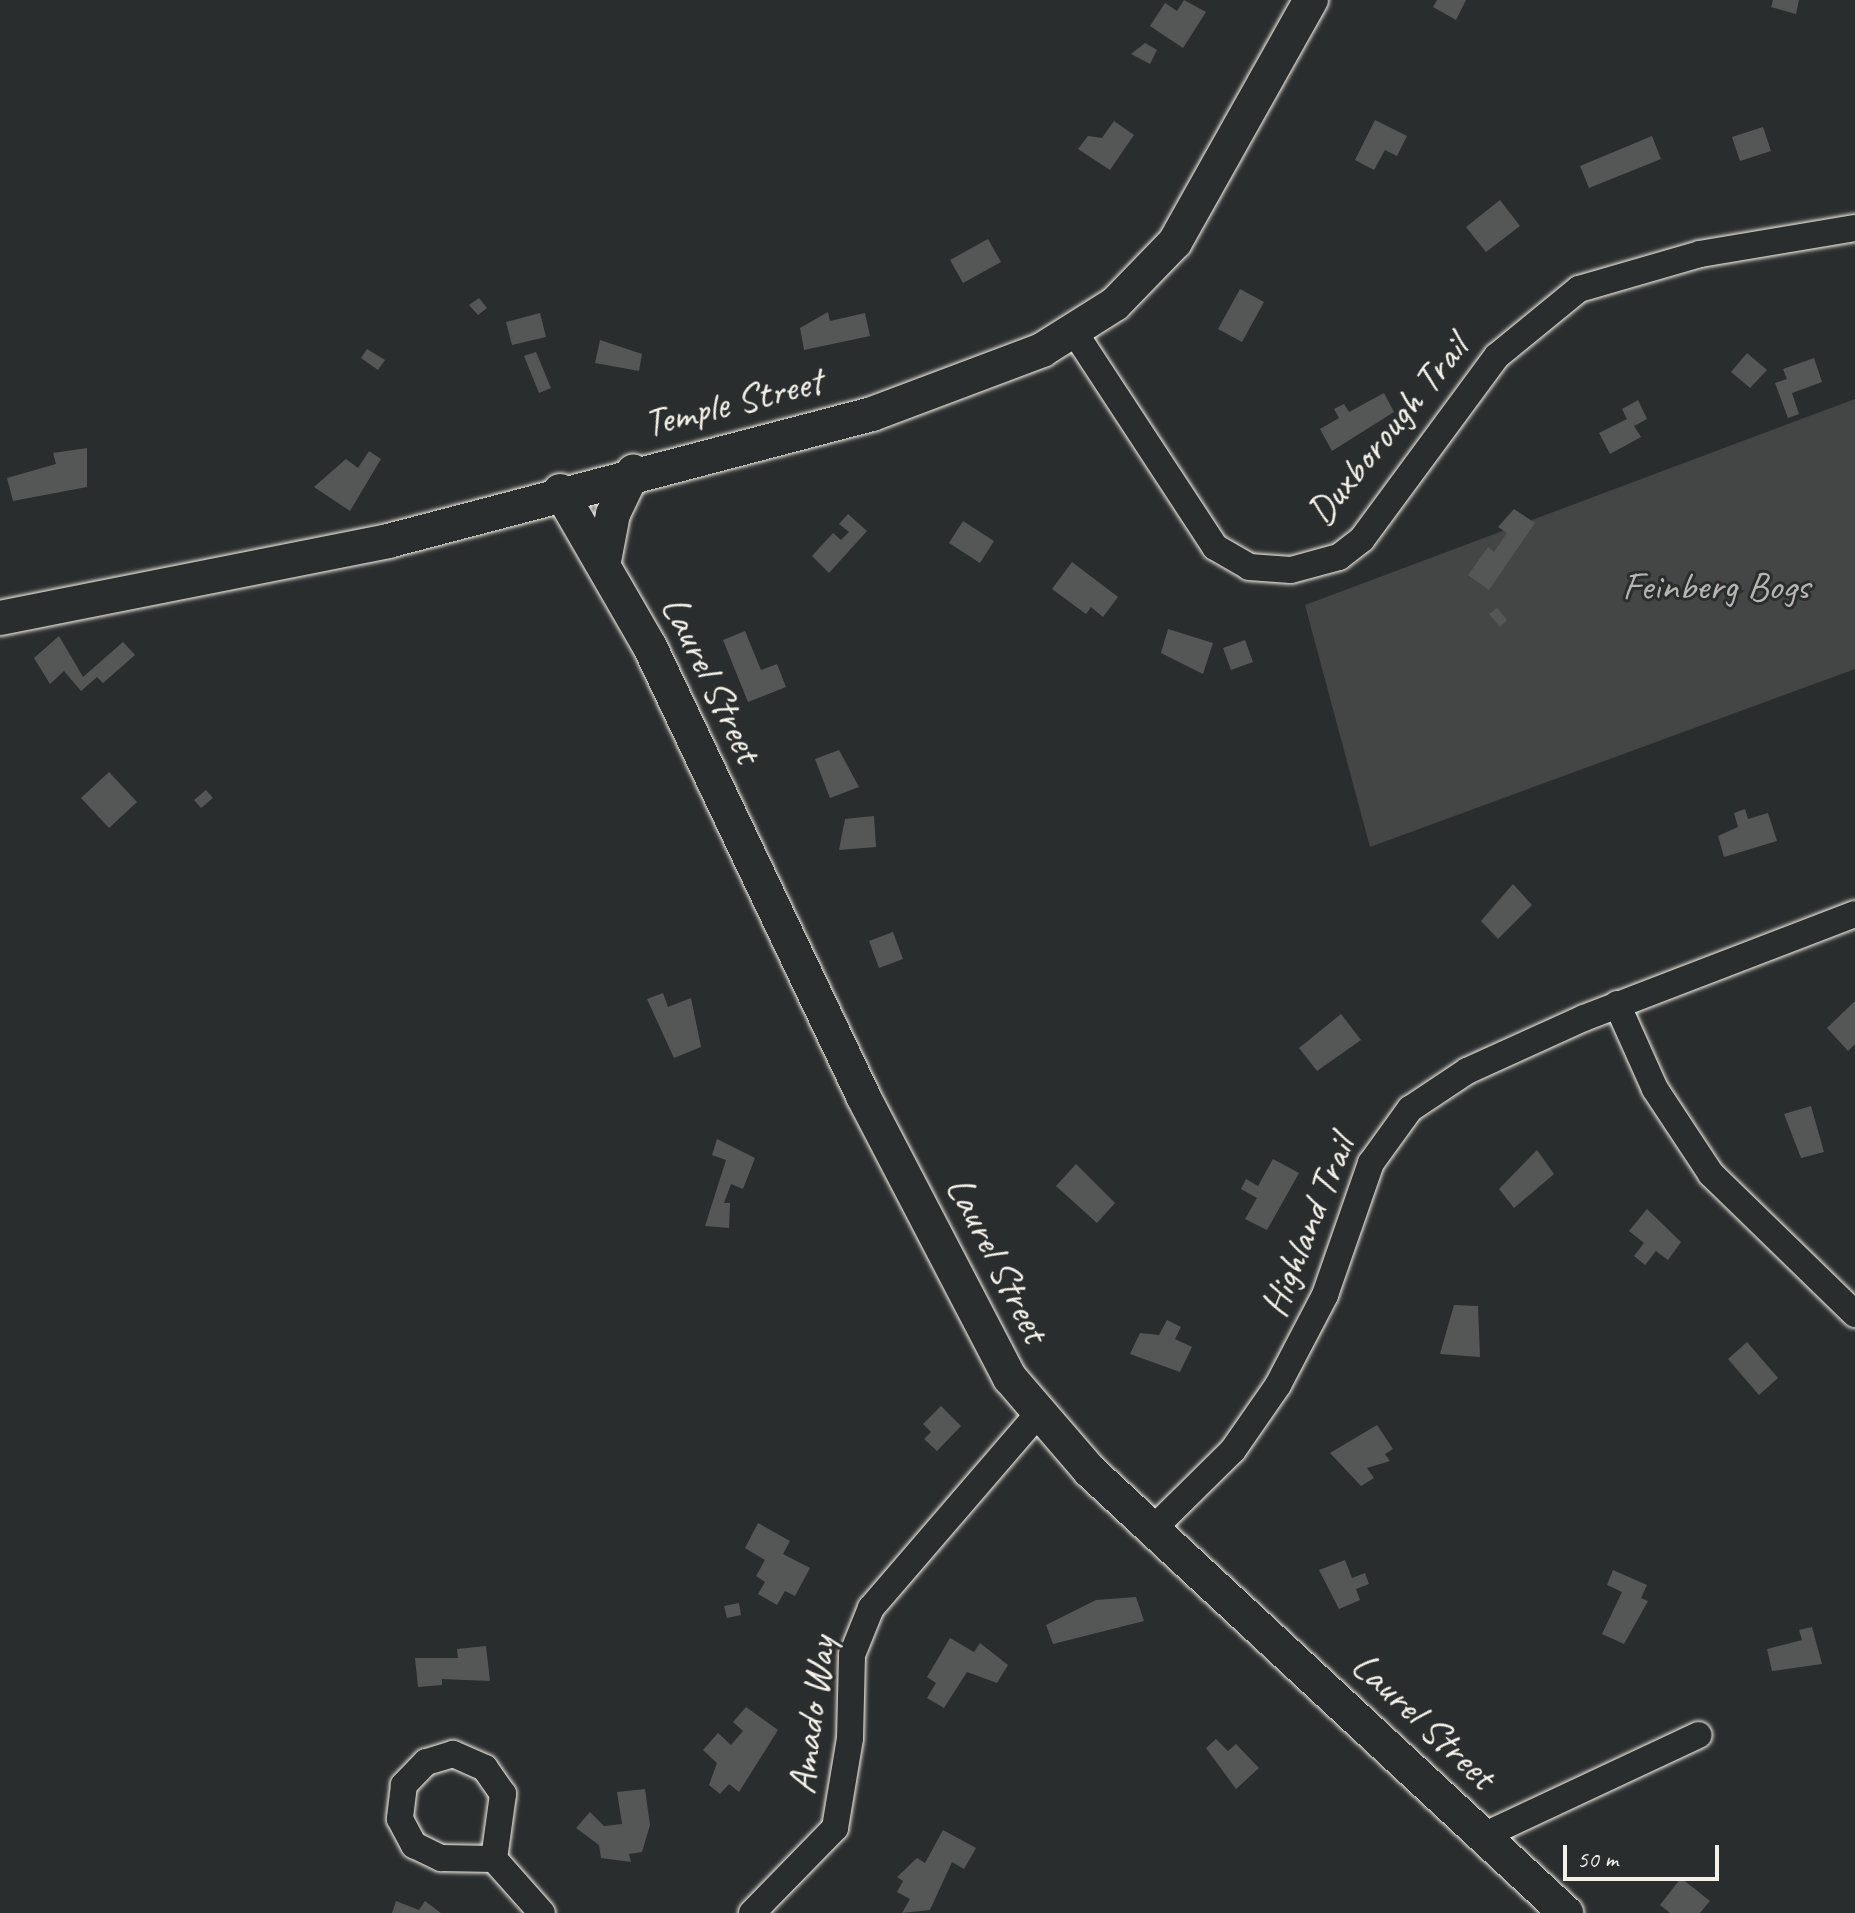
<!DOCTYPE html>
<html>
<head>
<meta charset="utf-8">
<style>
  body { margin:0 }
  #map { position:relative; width:1855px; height:1913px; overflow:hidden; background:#2a2d2e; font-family:Caveat,sans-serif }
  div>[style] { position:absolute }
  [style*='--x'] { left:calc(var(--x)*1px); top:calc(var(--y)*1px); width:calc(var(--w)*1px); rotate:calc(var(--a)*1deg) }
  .green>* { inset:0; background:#444645 }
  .building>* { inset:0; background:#555756 }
  .roads { filter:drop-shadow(0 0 2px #f4f1e8) drop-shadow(0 0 2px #f4f1e8) }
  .minor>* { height:26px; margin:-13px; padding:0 13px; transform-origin:13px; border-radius:13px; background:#2a2d2e }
  .major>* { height:34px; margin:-17px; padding:0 17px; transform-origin:17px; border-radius:17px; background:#2a2d2e }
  span { translate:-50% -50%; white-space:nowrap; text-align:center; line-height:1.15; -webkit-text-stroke:6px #2a2d2e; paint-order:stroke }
  .street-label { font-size:40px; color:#f4f1e8 }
  .park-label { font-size:40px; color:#b6b5af }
  .scale { position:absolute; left:1563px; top:1845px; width:156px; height:36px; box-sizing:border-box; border:4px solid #f4f1e8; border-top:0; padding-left:10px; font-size:24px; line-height:28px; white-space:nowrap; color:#f4f1e8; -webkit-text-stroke:6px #2a2d2e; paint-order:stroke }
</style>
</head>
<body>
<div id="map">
  <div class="green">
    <div style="clip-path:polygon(1855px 399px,1855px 669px,1370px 847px,1305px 605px)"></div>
  </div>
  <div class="building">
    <div style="clip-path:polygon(1184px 0,1206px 12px,1183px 48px,1150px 26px,1165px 3px,1177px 11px)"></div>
    <div style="clip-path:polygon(1437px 0,1466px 0,1456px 20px,1433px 7px)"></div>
    <div style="clip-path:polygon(1773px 0,1799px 0,1796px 14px,1771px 7px)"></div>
    <div style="clip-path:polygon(1145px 43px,1157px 50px,1150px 64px,1131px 54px)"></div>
    <div style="clip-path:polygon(1375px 120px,1407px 136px,1397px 156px,1385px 150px,1374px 170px,1355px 160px)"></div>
    <div style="clip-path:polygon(1114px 121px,1134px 135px,1110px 170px,1078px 149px,1088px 136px,1102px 138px)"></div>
    <div style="clip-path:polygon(1763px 127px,1771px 151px,1740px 161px,1732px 137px)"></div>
    <div style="clip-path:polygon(1652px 136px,1661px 159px,1589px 188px,1580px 166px)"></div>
    <div style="clip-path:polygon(1500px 200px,1520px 226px,1486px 252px,1466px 227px)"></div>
    <div style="clip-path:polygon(988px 239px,1001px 262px,963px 283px,950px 260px)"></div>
    <div style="clip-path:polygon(1240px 289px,1264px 302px,1242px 342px,1218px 329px)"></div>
    <div style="clip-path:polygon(479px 298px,487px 308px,478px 315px,469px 305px)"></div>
    <div style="clip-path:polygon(828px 312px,830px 321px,865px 313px,870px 336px,804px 350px,800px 328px)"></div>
    <div style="clip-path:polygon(540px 313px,546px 337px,512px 345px,506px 322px)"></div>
    <div style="clip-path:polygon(600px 340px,642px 354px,639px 371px,595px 363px)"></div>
    <div style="clip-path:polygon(367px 349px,385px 360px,378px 370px,361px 358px)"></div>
    <div style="clip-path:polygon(536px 352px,551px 388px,539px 393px,524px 356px)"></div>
    <div style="clip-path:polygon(1747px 353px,1767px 370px,1750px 388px,1731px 372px)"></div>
    <div style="clip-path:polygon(1814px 358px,1822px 382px,1792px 393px,1799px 414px,1788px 418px,1775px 383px,1787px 379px,1783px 369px)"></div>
    <div style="clip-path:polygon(1384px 393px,1394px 412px,1332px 451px,1320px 429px,1339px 418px,1334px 409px,1344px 404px,1349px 412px)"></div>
    <div style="clip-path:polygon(1638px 400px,1647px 419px,1634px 426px,1641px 437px,1610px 454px,1599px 433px,1627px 419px,1622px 409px)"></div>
    <div style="clip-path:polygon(87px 448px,87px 487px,13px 501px,7px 478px,56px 464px,53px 453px)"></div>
    <div style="clip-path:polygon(369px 451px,381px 459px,350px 511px,314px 487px,346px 459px,358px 468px)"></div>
    <div style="clip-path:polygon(1514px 509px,1535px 523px,1489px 590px,1468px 575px,1488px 547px,1494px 552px,1507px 533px,1498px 527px)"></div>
    <div style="clip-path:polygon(848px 514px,867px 531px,829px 573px,812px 556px,833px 533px,841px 540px,849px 532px,839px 524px)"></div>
    <div style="clip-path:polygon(963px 521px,994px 541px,980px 563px,949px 543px)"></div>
    <div style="clip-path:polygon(1072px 562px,1118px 597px,1103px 617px,1091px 607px,1086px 614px,1052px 589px)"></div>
    <div style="clip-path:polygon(1497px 608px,1507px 620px,1500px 627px,1489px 614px)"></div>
    <div style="clip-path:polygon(1168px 629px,1213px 643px,1203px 674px,1161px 653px)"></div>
    <div style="clip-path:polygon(745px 631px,761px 670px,777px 664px,786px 687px,748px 702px,723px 640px)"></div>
    <div style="clip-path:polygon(59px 636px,83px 677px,123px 642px,135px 655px,103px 683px,97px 677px,81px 691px,64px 671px,50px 684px,34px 658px)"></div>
    <div style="clip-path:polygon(1245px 640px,1253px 662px,1231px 670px,1223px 648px)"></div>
    <div style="clip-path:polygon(839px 750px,859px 787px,830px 798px,815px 759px)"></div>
    <div style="clip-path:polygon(109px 772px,137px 802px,109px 828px,81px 798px)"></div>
    <div style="clip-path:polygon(206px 790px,213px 798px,201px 808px,194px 800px)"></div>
    <div style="clip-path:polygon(1745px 809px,1748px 819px,1768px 813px,1777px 841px,1724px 857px,1718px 836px,1738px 827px,1734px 813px)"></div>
    <div style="clip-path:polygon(874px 816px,876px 847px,839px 850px,845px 819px)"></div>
    <div style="clip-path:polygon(1513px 884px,1532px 905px,1498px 939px,1481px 921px)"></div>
    <div style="clip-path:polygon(893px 932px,903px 959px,879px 968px,869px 941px)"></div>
    <div style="clip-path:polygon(663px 993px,668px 1007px,691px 998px,701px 1047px,674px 1058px,647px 999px)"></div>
    <div style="clip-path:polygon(1855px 1001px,1855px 1044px,1848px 1051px,1827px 1028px)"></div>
    <div style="clip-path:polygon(1341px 1014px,1361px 1040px,1317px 1071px,1299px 1048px)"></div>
    <div style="clip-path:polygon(1811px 1106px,1824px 1152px,1801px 1158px,1784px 1114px)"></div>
    <div style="clip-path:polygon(717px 1139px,755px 1158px,743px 1189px,731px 1184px,724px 1203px,730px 1203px,729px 1228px,705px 1226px,726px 1160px,712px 1155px)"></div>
    <div style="clip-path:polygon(1537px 1150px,1554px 1174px,1514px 1208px,1499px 1189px)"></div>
    <div style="clip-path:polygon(1273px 1159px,1299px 1173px,1267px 1230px,1245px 1219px,1257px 1198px,1241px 1189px,1246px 1179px,1258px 1186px)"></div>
    <div style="clip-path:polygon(1076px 1164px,1115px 1203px,1097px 1223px,1056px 1186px)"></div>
    <div style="clip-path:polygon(1647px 1209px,1681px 1242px,1668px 1260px,1656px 1251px,1645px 1265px,1634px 1256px,1644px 1243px,1629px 1231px)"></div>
    <div style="clip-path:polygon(1454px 1305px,1478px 1306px,1480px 1357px,1440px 1354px)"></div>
    <div style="clip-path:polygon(1167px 1320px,1181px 1327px,1175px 1339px,1192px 1347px,1180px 1372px,1130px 1354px,1140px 1333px,1159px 1335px)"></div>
    <div style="clip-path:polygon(1747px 1342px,1778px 1378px,1759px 1395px,1728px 1359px)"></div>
    <div style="clip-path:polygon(941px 1406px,961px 1426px,937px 1451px,924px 1439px,931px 1432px,923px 1424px)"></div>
    <div style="clip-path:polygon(1377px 1425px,1393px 1449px,1385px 1454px,1390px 1461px,1367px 1468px,1374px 1478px,1361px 1486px,1330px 1453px)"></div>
    <div style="clip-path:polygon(758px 1523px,790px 1541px,783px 1554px,810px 1568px,795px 1596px,785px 1591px,777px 1605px,758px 1594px,765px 1582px,756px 1576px,765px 1560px,745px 1548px)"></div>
    <div style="clip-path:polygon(1345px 1560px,1352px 1578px,1365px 1573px,1369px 1584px,1356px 1589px,1360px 1600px,1339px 1609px,1319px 1570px)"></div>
    <div style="clip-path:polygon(1613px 1570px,1647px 1585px,1641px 1598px,1648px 1601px,1624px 1644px,1602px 1634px,1622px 1592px,1607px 1585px)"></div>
    <div style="clip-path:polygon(1136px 1597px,1144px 1621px,1053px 1644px,1046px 1625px,1096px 1600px)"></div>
    <div style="clip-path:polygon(739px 1603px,741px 1615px,727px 1618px,724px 1606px)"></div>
    <div style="clip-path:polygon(1812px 1627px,1822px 1664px,1772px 1671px,1767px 1649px,1802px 1640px,1799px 1630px)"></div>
    <div style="clip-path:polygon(950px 1638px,974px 1652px,980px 1643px,1008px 1665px,997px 1683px,967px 1672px,944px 1708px,927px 1698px,936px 1683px,927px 1677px)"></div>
    <div style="clip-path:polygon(486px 1646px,490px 1681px,442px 1679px,442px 1685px,418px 1687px,415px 1658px,458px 1658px,457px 1649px)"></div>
    <div style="clip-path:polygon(746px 1707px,778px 1730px,739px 1792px,729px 1784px,720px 1794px,709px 1785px,717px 1763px,703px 1750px,718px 1733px,731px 1745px,743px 1731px,733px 1722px)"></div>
    <div style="clip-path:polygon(1216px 1739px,1228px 1751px,1236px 1744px,1259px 1768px,1236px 1789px,1206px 1748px)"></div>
    <div style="clip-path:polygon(645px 1789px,650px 1825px,642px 1852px,629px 1854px,631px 1862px,601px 1858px,599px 1845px,576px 1828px,590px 1812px,604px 1826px,622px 1824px,617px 1792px)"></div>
    <div style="clip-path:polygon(943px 1830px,976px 1848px,964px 1869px,952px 1862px,930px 1910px,902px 1913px,910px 1899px,897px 1892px,903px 1881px,897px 1877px,917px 1858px,925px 1863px)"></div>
    <div style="clip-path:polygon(1681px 1878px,1710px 1901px,1700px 1913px,1670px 1913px,1660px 1905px)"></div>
    <div style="clip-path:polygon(396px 1901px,419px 1910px,425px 1901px,441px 1913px,392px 1913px)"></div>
  </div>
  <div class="roads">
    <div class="minor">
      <div style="--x:1075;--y:333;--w:256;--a:56.8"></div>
      <div style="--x:1215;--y:547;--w:39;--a:30"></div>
      <div style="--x:1249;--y:567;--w:42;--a:4.1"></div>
      <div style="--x:1291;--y:570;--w:50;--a:-15.2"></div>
      <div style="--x:1339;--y:557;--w:29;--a:-38"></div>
      <div style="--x:1362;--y:539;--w:227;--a:-53.6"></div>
      <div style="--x:1497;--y:356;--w:106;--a:-39.3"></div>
      <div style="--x:1579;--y:289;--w:126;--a:-16.1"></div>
      <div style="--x:1700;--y:254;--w:157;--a:-9.5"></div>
      <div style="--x:1617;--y:1004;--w:93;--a:65.9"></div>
      <div style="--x:1655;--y:1089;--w:102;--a:56.6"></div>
      <div style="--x:1711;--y:1174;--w:201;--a:44.2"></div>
      <div style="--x:1153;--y:1529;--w:112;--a:-44.6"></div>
      <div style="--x:1233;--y:1450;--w:79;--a:-55.3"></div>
      <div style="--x:1278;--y:1385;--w:102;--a:-62.4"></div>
      <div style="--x:1325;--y:1295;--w:140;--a:-70.8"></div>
      <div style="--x:1371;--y:1163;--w:67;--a:-54.2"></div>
      <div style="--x:1410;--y:1109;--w:69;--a:-33.7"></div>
      <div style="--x:1467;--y:1071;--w:128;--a:-24.4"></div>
      <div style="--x:1584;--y:1018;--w:290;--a:-21"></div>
      <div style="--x:1483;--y:1836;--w:238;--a:-25.1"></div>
      <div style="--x:494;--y:1859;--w:66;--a:-82.1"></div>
      <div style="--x:503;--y:1794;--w:32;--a:-125"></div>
      <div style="--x:485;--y:1768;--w:35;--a:-156"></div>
      <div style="--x:453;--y:1754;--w:28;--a:163"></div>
      <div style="--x:426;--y:1762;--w:32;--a:134"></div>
      <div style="--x:404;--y:1785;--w:34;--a:97"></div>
      <div style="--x:400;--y:1819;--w:30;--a:62"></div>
      <div style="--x:414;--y:1845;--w:30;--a:26"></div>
      <div style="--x:441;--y:1858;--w:53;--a:1.1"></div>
      <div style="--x:494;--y:1859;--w:72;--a:48.4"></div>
      <div style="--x:752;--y:1913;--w:119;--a:-45.7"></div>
      <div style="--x:835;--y:1828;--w:91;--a:-80.5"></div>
      <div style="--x:850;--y:1738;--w:83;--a:-88.6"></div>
      <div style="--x:852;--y:1655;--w:51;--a:-68"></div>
      <div style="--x:871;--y:1608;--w:256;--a:-49.3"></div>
    </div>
    <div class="major">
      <div style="--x:560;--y:491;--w:180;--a:60"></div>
      <div style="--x:650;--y:647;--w:497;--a:64.6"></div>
      <div style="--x:863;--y:1096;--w:318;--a:62.5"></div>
      <div style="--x:1010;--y:1378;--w:123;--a:49.3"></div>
      <div style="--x:1090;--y:1471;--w:650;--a:42.88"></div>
      <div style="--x:604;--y:561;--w:48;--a:-79.2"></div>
      <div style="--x:613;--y:514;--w:47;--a:-64.5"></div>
      <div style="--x:0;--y:618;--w:396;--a:-11.2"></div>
      <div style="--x:388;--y:541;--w:500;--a:-14.7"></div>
      <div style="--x:872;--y:414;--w:182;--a:-20.6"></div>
      <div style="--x:1042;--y:350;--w:86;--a:-32.2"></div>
      <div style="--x:1115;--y:304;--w:86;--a:-45.9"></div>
      <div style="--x:1175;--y:242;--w:278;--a:-60.7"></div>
    </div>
  </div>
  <div class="street-label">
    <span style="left:733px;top:402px;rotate:-14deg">Temple Street</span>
    <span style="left:1387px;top:430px;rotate:-51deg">Duxborough Trail</span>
    <span style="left:712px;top:679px;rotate:64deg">Laurel Street</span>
    <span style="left:1307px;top:1226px;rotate:-68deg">Highland Trail</span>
    <span style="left:998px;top:1259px;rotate:63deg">Laurel Street</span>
    <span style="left:811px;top:1715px;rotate:-82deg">Amado Way</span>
    <span style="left:1424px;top:1720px;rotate:43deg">Laurel Street</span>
  </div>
  <div class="park-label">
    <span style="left:1716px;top:586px">Feinberg Bogs</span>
  </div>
  <div class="scale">50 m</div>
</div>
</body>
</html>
